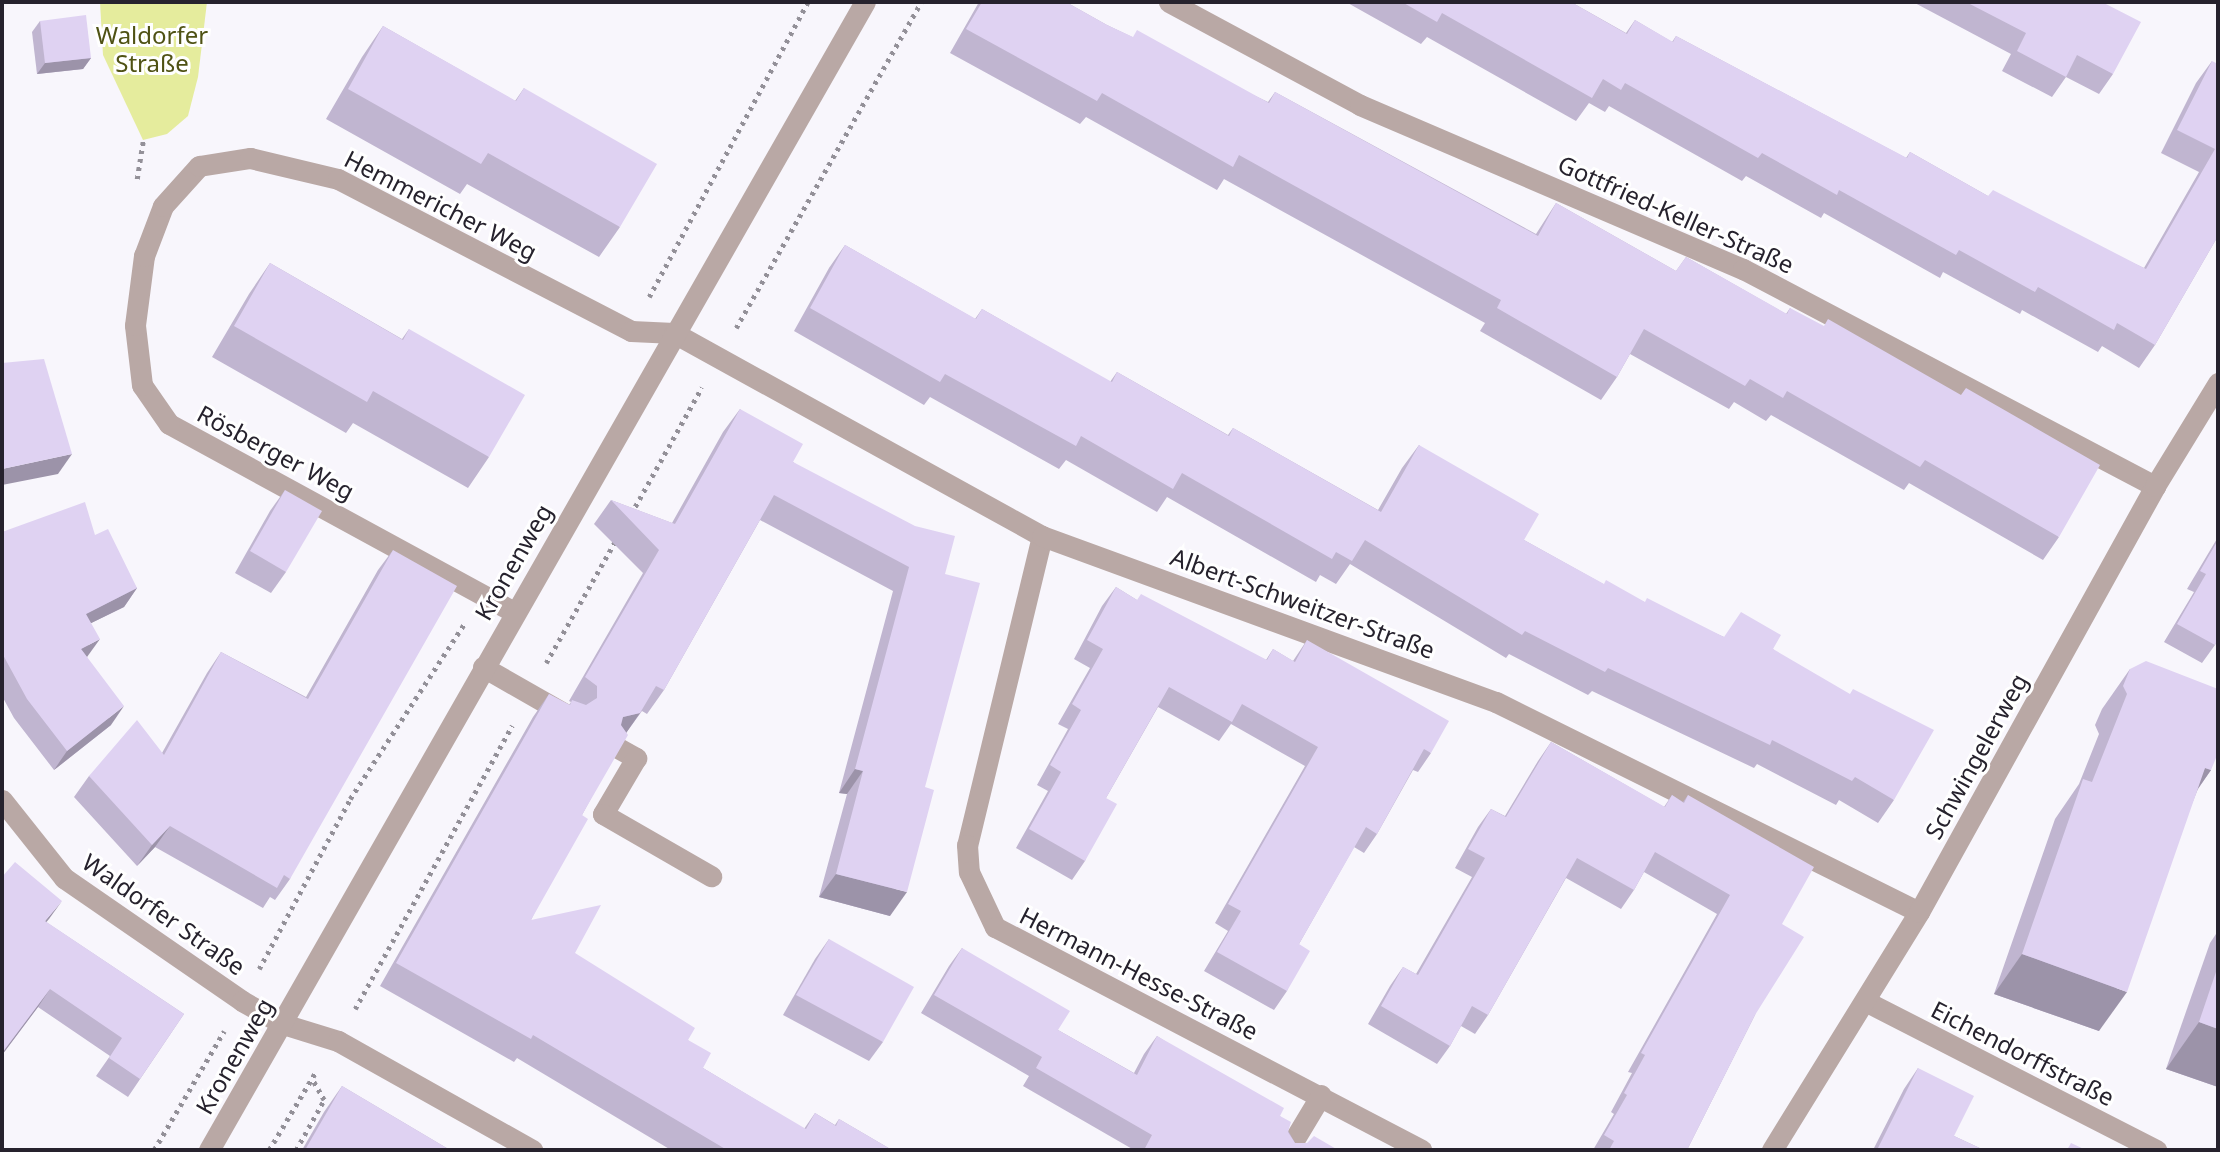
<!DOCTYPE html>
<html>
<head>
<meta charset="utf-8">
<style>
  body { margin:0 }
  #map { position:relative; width:2220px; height:1152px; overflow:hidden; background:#f8f6fc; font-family:"Noto Sans",sans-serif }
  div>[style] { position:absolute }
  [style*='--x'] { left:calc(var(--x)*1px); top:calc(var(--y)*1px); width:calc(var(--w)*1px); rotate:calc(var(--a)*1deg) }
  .green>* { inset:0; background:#e5ec9d }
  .path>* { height:4.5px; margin-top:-2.25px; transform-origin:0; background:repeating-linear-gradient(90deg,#939098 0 3.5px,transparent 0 8.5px) }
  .minor>* { height:21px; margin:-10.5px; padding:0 10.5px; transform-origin:10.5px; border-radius:10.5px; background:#b9a8a5 }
  .wall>* { inset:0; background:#c0b5d0 }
  .shaded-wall>* { inset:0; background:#9c93a9 }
  .building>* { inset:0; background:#dfd2f2 }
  span { translate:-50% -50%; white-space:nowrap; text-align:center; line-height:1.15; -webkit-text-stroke:6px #fff; paint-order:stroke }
  .park-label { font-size:24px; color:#4f5214 }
  .street-label { font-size:24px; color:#26222d }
  .frame { position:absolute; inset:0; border:4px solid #26222d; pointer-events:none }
</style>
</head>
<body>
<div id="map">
  <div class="green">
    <div style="clip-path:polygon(100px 2px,207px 2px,198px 77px,188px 116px,167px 134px,143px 140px,103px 55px)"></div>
  </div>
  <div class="path">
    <div style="--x:137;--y:179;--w:39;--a:-81"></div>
    <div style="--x:649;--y:297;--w:335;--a:-61.7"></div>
    <div style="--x:736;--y:328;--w:375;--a:-60.4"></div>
    <div style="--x:631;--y:514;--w:145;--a:-60.8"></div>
    <div style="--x:546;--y:663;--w:142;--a:-60.4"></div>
    <div style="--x:259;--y:969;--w:193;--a:-61.8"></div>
    <div style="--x:350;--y:799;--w:209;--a:-56.9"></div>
    <div style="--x:355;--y:1009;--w:324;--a:-61"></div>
    <div style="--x:154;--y:1150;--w:138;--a:-59.5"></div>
    <div style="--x:269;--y:1150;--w:90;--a:-59.1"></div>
    <div style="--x:296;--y:1150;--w:57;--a:-60.8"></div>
    <div style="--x:324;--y:1100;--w:24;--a:-120"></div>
  </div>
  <div class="minor">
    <div style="--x:1169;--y:2;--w:217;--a:28.3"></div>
    <div style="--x:1360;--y:105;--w:417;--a:23.2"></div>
    <div style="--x:1743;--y:269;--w:466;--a:27.8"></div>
    <div style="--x:1042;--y:536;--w:318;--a:103.6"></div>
    <div style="--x:967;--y:845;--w:27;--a:86"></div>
    <div style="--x:969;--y:872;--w:61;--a:64.7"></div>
    <div style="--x:995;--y:927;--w:481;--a:27.6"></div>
    <div style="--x:514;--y:612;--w:393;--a:-151.4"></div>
    <div style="--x:169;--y:424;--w:47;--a:-124.7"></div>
    <div style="--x:142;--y:385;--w:60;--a:-96.7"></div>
    <div style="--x:135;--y:325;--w:70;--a:-82.6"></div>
    <div style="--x:144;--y:256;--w:53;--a:-69.2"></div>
    <div style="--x:163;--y:206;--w:54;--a:-48"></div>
    <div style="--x:199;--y:166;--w:52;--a:-8.9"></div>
    <div style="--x:250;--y:158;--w:90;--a:13.4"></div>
    <div style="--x:338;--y:179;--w:330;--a:27.4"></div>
    <div style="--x:631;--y:331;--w:43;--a:2.7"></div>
    <div style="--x:674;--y:333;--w:420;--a:28.9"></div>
    <div style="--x:1042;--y:536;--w:483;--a:20.1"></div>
    <div style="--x:1496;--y:702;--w:472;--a:26.4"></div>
    <div style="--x:483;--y:667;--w:99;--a:29.7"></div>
    <div style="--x:618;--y:748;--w:21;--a:29"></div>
    <div style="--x:636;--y:758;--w:65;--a:120.5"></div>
    <div style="--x:603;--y:814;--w:125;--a:29.9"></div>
    <div style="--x:2;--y:800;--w:100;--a:51.5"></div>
    <div style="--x:64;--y:878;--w:216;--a:34.6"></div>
    <div style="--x:242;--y:1001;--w:47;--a:29.3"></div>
    <div style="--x:283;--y:1024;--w:58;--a:17.2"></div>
    <div style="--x:338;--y:1041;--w:223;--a:29.3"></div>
    <div style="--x:1867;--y:1002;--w:325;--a:27.1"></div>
    <div style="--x:209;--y:1150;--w:1322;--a:-60.26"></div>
    <div style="--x:1288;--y:1150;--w:64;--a:-59"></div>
    <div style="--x:1772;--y:1150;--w:280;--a:-58.3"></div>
    <div style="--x:1919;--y:912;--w:487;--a:-61"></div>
    <div style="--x:2155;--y:486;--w:121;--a:-58.5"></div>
  </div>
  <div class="wall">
    <div style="clip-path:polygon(979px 2px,1066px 2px,1107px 25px,1268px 102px,1275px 92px,1536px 234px,1556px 203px,1676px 271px,1686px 257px,1786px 314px,1790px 308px,2059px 537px,2043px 560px,1909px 483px,1904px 490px,1771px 415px,1766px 421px,1734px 402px,1729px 409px,1630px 354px,1617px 377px,1601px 400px,1480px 331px,1485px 323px,1224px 179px,1217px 190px,1086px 117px,1080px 124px,950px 53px)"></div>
    <div style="clip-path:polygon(1346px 2px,1571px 2px,1626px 33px,1635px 20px,1672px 42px,1676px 36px,1906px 158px,1910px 152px,1988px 196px,2144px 268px,2199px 172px,2161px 153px,2196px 83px,2212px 61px,2218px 236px,2155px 345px,2139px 368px,2102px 346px,2098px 352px,2022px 310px,2020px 314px,1943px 272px,1940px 278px,1824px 213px,1821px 218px,1746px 176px,1742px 181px,1609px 106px,1605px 112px,1589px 103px,1576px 121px,1427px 37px,1421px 44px)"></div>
    <div style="clip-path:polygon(1913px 2px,2102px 2px,2113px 74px,2099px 94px,2066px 77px,2052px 97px,2002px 71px,2011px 54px)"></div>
    <div style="clip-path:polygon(40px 21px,91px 58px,83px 69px,37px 74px,32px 32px)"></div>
    <div style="clip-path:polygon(383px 26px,515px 101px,524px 88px,620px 227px,599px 257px,467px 184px,460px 194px,326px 119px,362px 57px)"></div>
    <div style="clip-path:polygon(845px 245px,975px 319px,982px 309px,1110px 382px,1117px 372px,1228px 435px,1233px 428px,1378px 510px,1402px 468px,1419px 445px,1524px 540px,1603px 584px,1724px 637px,1773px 649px,1894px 800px,1878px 823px,1839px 800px,1836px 805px,1757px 764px,1754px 768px,1592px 691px,1588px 695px,1509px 654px,1506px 658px,1350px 564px,1336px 584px,1320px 575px,1316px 582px,1167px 497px,1157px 512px,1066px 460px,1059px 469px,930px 397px,924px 405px,794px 331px,829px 268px)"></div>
    <div style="clip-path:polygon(270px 263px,402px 339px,409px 329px,489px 457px,468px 488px,353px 423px,346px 433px,212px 357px,249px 294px)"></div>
    <div style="clip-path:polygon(740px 409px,793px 462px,945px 574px,890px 916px,819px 897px,847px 794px,839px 793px,893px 591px,760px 520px,664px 690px,647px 714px,642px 711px,626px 733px,582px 815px,531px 920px,688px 1040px,703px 1068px,804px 1129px,815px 1113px,835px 1125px,839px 1119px,892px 1150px,671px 1150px,517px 1058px,514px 1062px,380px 986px,533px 717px,549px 694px,569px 705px,571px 702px,569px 701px,643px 573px,594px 524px,611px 500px,672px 523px,723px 432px)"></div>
    <div style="clip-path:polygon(285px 490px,286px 572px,271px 593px,235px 573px,270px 511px)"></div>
    <div style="clip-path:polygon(2px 532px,95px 535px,137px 588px,124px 607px,91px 623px,87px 657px,111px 725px,54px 770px,14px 718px,2px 696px)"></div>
    <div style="clip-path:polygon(2218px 537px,2218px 638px,2215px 645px,2202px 663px,2164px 642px,2194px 592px,2187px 589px)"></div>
    <div style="clip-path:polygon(393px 550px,290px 879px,275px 900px,270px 897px,263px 908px,155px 847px,137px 866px,74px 797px,89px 776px,162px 753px,207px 673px,221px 652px,306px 697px,378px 570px)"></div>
    <div style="clip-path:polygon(1116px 587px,1137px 600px,1266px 660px,1273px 649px,1293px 661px,1307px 640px,1431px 753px,1418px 772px,1413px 770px,1377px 834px,1364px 853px,1354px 847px,1299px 944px,1287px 991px,1274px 1010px,1204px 971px,1228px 931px,1215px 923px,1305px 766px,1231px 724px,1219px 741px,1158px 707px,1106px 798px,1085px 861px,1072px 880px,1016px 848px,1048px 791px,1037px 785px,1068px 729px,1058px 724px,1090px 668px,1074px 659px,1102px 606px)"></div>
    <div style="clip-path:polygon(2130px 669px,2211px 770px,2198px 789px,2099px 1031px,1994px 994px,2055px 819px,2079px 784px,2099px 734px,2095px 725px,2102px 709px)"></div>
    <div style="clip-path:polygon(1551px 742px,1664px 807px,1672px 795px,1683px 802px,1688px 795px,1782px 924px,1755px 1015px,1687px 1150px,1593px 1150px,1614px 1114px,1611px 1112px,1632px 1073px,1628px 1072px,1717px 914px,1644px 872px,1634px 890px,1621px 909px,1566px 878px,1488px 1015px,1475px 1034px,1461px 1026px,1450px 1046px,1437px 1064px,1368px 1024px,1390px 986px,1403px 967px,1416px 974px,1472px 877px,1455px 868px,1478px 827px,1491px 809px,1505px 816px,1538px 761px)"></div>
    <div style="clip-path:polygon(2px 877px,46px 922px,184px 1014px,128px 1097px,96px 1076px,110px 1056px,38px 1007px,2px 1055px)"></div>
    <div style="clip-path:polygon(2218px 931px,2218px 1087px,2166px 1069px,2210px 943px)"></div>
    <div style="clip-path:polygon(829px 939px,883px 1042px,869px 1061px,783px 1015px,815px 959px)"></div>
    <div style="clip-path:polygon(962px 948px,1058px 1030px,1134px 1073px,1144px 1054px,1157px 1036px,1280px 1116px,1295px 1143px,1338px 1150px,1134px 1150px,1023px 1086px,1029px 1076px,921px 1013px,949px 966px)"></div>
    <div style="clip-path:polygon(1918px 1068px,1954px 1136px,1984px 1150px,1873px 1150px,1904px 1089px)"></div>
    <div style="clip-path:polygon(342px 1086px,450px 1150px,302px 1150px,324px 1112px)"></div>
  </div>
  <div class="shaded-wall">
    <div style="clip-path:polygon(91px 58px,83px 69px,37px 74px,45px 63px)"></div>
    <div style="clip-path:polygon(72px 454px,58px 474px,2px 485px,2px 469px)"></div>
    <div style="clip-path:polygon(137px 588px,124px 607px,73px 632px,86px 614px)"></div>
    <div style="clip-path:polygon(100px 639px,87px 657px,81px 649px)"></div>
    <div style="clip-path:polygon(124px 706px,111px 725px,54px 770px,67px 751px)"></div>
    <div style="clip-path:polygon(640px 713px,624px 736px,607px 741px,623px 717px)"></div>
    <div style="clip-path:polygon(2205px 768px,2211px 770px,2183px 810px)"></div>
    <div style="clip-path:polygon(855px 769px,863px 771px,847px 794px,839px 793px)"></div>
    <div style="clip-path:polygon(170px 826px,155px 847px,137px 866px,152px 845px)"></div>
    <div style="clip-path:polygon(836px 874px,907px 892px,890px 916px,819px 897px)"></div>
    <div style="clip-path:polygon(62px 901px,49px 919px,32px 939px,45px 921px)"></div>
    <div style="clip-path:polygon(2022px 954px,2127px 992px,2099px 1031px,1994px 994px)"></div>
    <div style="clip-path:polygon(50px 989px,38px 1007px,2px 1055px,2px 1053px)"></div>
    <div style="clip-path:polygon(2199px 1022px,2218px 1029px,2218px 1087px,2166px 1069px)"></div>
  </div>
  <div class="building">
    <div style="clip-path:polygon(982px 2px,1066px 2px,1107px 25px,1133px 37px,1137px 30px,1269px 103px,1275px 92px,1538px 236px,1556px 203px,1676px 271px,1686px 257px,1787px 314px,1790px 308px,1824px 326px,1828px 319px,1961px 395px,1966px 388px,2100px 465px,2059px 537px,1925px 460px,1920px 467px,1787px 391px,1783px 398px,1750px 379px,1745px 386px,1644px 329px,1617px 377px,1497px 308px,1501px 300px,1239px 155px,1233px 167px,1102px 93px,1097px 101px,966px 29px)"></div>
    <div style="clip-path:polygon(1402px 2px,1571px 2px,1627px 34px,1635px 20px,1673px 42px,1676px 36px,1907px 158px,1910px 152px,1988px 196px,1993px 190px,2146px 269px,2215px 149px,2177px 130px,2212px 61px,2218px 64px,2218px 236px,2155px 345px,2117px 323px,2114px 330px,2038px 287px,2035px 292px,1959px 250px,1956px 255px,1839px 190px,1837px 195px,1762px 153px,1758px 158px,1625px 83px,1621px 90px,1603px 79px,1592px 98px,1442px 13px,1437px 22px)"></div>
    <div style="clip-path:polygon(1966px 2px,2102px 2px,2141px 22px,2113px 74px,2077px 55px,2066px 77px,2017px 51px,2026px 33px)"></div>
    <div style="clip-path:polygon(86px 15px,91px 58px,45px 63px,40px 21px)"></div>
    <div style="clip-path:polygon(383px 26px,516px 101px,524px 88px,657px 164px,620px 227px,488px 153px,481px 164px,348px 89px)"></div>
    <div style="clip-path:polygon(845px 245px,976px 319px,982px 309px,1112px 382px,1117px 372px,1229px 436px,1233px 428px,1381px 512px,1419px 445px,1539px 514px,1524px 540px,1604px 584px,1606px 580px,1645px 602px,1647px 598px,1724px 637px,1741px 612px,1781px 635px,1773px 649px,1850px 694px,1853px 689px,1934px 730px,1894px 800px,1855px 777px,1852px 781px,1772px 740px,1770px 745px,1608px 668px,1605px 672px,1525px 631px,1522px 635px,1365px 540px,1352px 561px,1336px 552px,1332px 559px,1182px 473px,1173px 489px,1081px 436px,1076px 446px,945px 374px,940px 382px,810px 308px)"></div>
    <div style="clip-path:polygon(270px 263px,403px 340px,409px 329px,525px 395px,489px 457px,373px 391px,367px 402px,234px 326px)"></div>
    <div style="clip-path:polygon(44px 359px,72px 454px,2px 469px,2px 363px)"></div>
    <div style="clip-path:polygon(740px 409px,803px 444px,793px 462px,915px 526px,955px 536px,945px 574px,980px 583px,925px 787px,934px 790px,907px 892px,836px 874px,863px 771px,855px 769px,909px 567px,774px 495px,664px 690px,656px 686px,640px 713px,623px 717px,621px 725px,628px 735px,582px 815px,588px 819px,531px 920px,601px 905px,575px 953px,695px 1028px,688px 1040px,711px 1053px,703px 1068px,806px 1129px,815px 1113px,836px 1126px,839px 1119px,892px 1150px,727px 1150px,533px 1035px,531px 1039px,396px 963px,549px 694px,570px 705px,572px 700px,586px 705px,597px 698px,597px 686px,585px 677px,659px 550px,611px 500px,675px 524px)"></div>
    <div style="clip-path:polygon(285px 490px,322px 511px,286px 572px,250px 551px)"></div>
    <div style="clip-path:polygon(85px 502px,95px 535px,108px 529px,137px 588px,86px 614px,100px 639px,81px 649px,124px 706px,67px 751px,27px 699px,2px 653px,2px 532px)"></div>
    <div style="clip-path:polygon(2218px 540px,2218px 638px,2215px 645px,2177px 624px,2206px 574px,2200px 571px)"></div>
    <div style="clip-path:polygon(393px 550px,457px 586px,290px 879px,284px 875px,277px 888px,170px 826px,152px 845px,89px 776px,137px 720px,164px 755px,221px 652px,308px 699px)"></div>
    <div style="clip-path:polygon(1116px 587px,1137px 600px,1141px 594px,1267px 660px,1273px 649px,1295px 662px,1307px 640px,1449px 721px,1431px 753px,1424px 749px,1377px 834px,1366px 827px,1299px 944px,1310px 951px,1287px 991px,1217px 952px,1241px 911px,1228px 904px,1318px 747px,1242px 704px,1232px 722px,1169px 687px,1106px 798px,1117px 804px,1085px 861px,1029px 829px,1061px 772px,1050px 765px,1081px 710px,1072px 704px,1103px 649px,1087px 640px)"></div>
    <div style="clip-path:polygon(2146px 661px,2218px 689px,2218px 753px,2211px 770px,2205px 768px,2127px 992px,2022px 954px,2083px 779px,2092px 782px,2127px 694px,2123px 686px,2130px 669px)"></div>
    <div style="clip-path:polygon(1551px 742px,1665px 807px,1672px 795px,1684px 803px,1688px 795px,1814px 867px,1782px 924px,1804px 937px,1755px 1015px,1687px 1150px,1609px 1150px,1614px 1141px,1604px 1135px,1627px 1095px,1624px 1093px,1645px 1055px,1641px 1053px,1730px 895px,1655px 852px,1634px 890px,1577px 858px,1488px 1015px,1472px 1006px,1450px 1046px,1381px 1006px,1403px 967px,1418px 975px,1485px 858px,1468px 849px,1491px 809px,1506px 817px)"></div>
    <div style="clip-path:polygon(15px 862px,62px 901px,45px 921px,184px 1014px,140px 1079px,109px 1058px,122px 1038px,50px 989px,2px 1053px,2px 974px,4px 971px,2px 968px,2px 877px)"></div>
    <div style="clip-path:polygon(829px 939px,914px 987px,883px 1042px,796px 995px)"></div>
    <div style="clip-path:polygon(962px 948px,1070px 1011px,1058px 1030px,1137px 1075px,1157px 1036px,1284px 1108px,1280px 1116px,1291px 1122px,1288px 1132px,1295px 1143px,1307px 1143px,1314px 1136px,1338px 1150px,1144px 1150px,1152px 1135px,1036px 1068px,1042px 1057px,934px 995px)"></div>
    <div style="clip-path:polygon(2218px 966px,2218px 1029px,2199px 1022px)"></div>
    <div style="clip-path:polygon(1918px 1068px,1974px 1096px,1954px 1136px,1984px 1150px,1877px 1150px)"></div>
    <div style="clip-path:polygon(342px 1086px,450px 1150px,305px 1150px)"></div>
    <div style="clip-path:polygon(2071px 1143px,2086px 1150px,2067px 1150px)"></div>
  </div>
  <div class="park-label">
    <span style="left:152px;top:49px">Waldorfer<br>Straße</span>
  </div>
  <div class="street-label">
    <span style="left:441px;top:205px;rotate:27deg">Hemmericher Weg</span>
    <span style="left:1676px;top:214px;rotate:24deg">Gottfried-Keller-Straße</span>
    <span style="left:276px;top:452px;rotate:28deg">Rösberger Weg</span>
    <span style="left:513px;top:562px;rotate:-60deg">Kronenweg</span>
    <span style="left:1303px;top:603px;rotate:20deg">Albert-Schweitzer-Straße</span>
    <span style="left:1976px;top:756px;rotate:-61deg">Schwingelerweg</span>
    <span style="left:164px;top:914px;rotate:35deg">Waldorfer Straße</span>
    <span style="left:1139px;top:973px;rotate:27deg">Hermann-Hesse-Straße</span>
    <span style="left:2023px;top:1053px;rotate:27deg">Eichendorffstraße</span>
    <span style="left:234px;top:1056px;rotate:-60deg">Kronenweg</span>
  </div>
  <div class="frame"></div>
</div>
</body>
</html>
